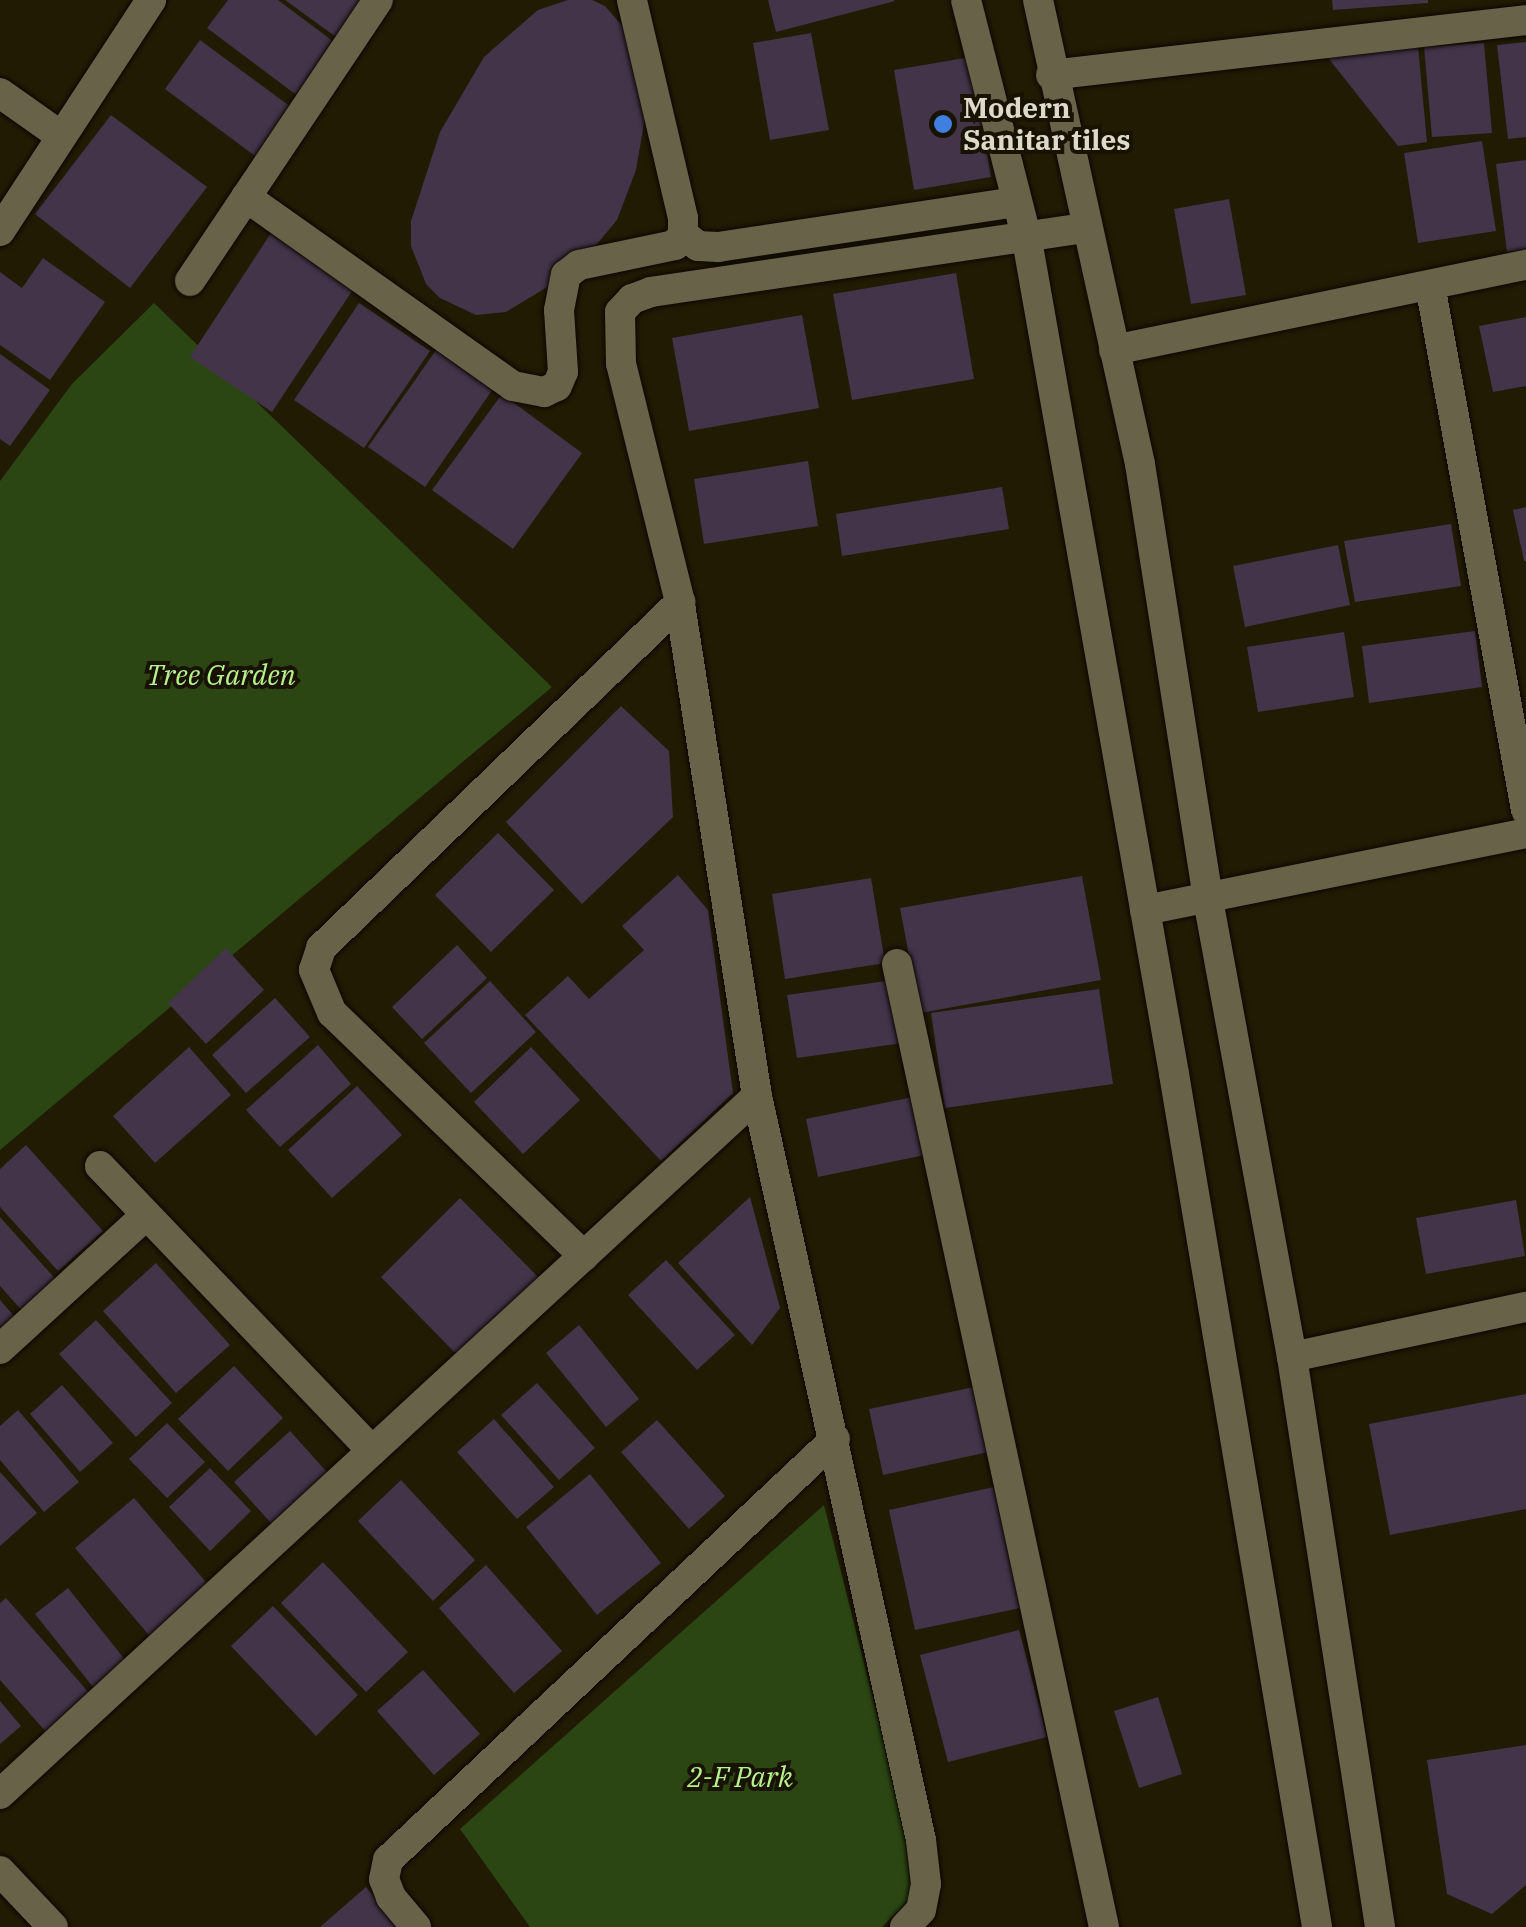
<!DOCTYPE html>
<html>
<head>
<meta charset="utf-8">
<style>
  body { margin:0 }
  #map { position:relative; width:1526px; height:1927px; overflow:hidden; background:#211b04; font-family:"IBM Plex Serif",serif }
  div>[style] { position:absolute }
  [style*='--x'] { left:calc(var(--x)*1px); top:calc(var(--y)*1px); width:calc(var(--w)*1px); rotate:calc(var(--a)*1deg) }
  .green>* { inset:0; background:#2b4613 }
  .building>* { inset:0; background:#433449 }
  .roads { filter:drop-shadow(0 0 2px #0b0600) drop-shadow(0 0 2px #0b0600) }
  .minor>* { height:30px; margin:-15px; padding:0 15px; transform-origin:15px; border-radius:15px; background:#686248 }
  .dots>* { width:28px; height:28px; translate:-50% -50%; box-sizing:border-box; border:5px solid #181200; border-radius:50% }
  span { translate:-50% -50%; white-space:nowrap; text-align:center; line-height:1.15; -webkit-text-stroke:8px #181200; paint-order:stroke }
  .poi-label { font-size:28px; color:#dddacc; font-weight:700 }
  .left { translate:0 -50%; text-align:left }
  .park-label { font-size:28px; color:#b7f28c; font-style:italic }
</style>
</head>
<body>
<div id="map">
  <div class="green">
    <div style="clip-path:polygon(154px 303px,552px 687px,0 1150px,0 481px,72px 384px)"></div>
    <div style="clip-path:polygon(824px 1505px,906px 1829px,911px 1898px,882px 1927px,530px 1927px,460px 1829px)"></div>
  </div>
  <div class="building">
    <div style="clip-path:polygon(228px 0,278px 0,342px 48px,303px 100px,207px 28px)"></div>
    <div style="clip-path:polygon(285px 0,363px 0,336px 37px)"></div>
    <div style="clip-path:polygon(568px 0,592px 0,605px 6px,632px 37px,648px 100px,636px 170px,617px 220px,592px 250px,549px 286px,506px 312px,476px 315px,440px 298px,426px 284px,411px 246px,411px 221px,440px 132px,484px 57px,538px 10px)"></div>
    <div style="clip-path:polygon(768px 0,894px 0,895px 1px,776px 32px)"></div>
    <div style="clip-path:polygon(1332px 0,1428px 0,1428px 3px,1333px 10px)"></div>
    <div style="clip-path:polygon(811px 33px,829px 130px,770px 140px,753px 43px)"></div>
    <div style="clip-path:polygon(200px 40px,299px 113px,263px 162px,165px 89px)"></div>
    <div style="clip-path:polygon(1526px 42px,1526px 137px,1508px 139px,1497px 45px)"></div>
    <div style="clip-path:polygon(1484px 43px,1492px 133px,1432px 137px,1424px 47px)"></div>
    <div style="clip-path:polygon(1418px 47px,1427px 142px,1398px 146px,1325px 54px)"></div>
    <div style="clip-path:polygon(971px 57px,991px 177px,914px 190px,894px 70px)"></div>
    <div style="clip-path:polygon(111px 115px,207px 187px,130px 288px,35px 214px)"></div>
    <div style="clip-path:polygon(1482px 141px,1496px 231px,1418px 243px,1404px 153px)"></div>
    <div style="clip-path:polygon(1526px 160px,1526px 250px,1507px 252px,1496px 164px)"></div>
    <div style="clip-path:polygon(1229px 199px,1246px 295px,1191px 304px,1174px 209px)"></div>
    <div style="clip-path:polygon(271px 233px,354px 288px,272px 412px,190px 357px)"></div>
    <div style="clip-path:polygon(43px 258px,105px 302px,50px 380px,0 345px,0 272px,22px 288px)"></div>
    <div style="clip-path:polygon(956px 273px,974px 379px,852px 400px,833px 294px)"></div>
    <div style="clip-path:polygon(359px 303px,430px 351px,364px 448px,294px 400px)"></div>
    <div style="clip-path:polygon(802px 315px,819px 408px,689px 431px,672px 338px)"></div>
    <div style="clip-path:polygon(1526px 317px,1526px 386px,1493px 392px,1479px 326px)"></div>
    <div style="clip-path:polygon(439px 346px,495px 386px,425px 487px,368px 447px)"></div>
    <div style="clip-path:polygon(0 354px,50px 390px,10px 446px,0 439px)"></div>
    <div style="clip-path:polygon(502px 394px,582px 453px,513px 549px,432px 490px)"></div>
    <div style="clip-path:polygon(808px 461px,818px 526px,704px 544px,694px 479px)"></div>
    <div style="clip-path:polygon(1002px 487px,1009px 529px,842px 556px,836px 514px)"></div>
    <div style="clip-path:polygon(1526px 507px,1526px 561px,1524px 561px,1513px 510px)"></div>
    <div style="clip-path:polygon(1451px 524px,1461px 586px,1355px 602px,1344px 541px)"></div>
    <div style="clip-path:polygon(1338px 545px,1350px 605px,1245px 627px,1233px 566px)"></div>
    <div style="clip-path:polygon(1475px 631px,1482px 687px,1369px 703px,1362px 646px)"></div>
    <div style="clip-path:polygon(1344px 632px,1354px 697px,1258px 712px,1247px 647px)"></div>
    <div style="clip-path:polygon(621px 706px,669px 751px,673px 817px,582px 904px,506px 822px)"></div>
    <div style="clip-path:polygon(498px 833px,554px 890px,491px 952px,435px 895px)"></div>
    <div style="clip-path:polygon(678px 875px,708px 910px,733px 1093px,661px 1161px,525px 1015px,568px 976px,589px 999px,644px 950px,622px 926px)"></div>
    <div style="clip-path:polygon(1082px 876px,1101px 980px,920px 1013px,900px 908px)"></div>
    <div style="clip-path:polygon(871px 878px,885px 963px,785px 979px,772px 894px)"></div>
    <div style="clip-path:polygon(457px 945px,487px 978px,422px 1039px,392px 1007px)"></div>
    <div style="clip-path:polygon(226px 948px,264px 990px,206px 1044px,168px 1003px)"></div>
    <div style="clip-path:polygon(893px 980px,903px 1043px,797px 1058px,787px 995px)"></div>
    <div style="clip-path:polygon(490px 981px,536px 1032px,471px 1093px,424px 1043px)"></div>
    <div style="clip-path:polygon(1099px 989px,1113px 1084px,945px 1108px,931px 1013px)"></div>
    <div style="clip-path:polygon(275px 998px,310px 1037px,246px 1093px,212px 1055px)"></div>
    <div style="clip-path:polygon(318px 1045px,351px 1084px,280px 1147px,246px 1110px)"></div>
    <div style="clip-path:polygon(189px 1047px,231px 1095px,155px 1163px,113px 1116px)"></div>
    <div style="clip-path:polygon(531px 1047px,580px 1100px,523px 1154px,474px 1102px)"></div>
    <div style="clip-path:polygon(357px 1086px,402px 1135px,332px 1198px,288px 1150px)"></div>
    <div style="clip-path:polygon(913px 1097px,925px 1155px,818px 1177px,806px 1119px)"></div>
    <div style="clip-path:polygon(26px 1145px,103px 1231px,58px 1271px,0 1207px,0 1169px)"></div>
    <div style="clip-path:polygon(750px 1197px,780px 1308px,752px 1345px,678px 1263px)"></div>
    <div style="clip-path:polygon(460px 1198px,542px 1281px,462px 1360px,381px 1277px)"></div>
    <div style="clip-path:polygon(1516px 1200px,1525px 1256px,1426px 1274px,1416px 1218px)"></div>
    <div style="clip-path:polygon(0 1217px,59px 1283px,25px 1314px,0 1286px)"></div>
    <div style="clip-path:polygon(666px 1260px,735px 1335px,697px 1370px,628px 1295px)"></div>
    <div style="clip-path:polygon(156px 1263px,230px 1345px,176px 1393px,103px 1311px)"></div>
    <div style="clip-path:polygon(0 1300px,14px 1316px,0 1329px)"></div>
    <div style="clip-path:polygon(96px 1320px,172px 1403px,136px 1437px,59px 1354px)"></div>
    <div style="clip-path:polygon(579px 1325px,639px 1399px,606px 1427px,546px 1353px)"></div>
    <div style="clip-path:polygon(234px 1366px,283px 1418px,228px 1471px,178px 1419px)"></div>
    <div style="clip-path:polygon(537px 1383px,595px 1448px,559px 1480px,501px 1415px)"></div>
    <div style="clip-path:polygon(62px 1385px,113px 1443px,80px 1472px,30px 1414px)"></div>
    <div style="clip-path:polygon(979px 1386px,993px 1451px,883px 1475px,869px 1409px)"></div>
    <div style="clip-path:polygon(1526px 1394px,1526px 1509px,1390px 1535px,1369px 1424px)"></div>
    <div style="clip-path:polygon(18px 1410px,79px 1482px,44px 1512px,0 1460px,0 1426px)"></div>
    <div style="clip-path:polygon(494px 1419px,554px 1487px,517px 1519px,457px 1452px)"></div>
    <div style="clip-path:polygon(657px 1420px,725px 1496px,689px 1529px,621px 1452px)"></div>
    <div style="clip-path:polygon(167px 1423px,205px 1462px,167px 1498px,129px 1459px)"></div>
    <div style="clip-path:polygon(290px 1431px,335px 1481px,279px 1532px,234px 1482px)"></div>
    <div style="clip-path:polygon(210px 1468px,251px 1511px,210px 1551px,169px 1507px)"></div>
    <div style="clip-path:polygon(0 1472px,37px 1513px,0 1546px)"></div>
    <div style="clip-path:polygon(590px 1474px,661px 1563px,597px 1615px,526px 1527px)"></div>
    <div style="clip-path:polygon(401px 1480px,475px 1560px,433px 1601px,358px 1521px)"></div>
    <div style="clip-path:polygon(994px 1487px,1020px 1608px,915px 1630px,889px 1510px)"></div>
    <div style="clip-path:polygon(134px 1498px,212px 1589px,153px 1640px,75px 1548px)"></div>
    <div style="clip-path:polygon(323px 1562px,408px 1652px,366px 1692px,281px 1603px)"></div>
    <div style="clip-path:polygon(486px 1565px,562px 1651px,514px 1693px,439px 1608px)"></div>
    <div style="clip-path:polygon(68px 1588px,126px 1661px,93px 1687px,35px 1614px)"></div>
    <div style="clip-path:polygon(6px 1598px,90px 1694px,47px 1733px,0 1680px,0 1603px)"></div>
    <div style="clip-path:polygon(273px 1606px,358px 1695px,316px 1736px,231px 1646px)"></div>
    <div style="clip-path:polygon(1019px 1630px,1047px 1737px,948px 1762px,920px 1655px)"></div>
    <div style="clip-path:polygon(423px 1670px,480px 1734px,434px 1775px,377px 1711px)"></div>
    <div style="clip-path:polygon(1158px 1697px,1182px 1774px,1139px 1788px,1114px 1711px)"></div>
    <div style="clip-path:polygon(0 1701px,21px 1726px,0 1744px)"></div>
    <div style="clip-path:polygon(1526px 1745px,1526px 1885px,1492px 1914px,1447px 1894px,1427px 1760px)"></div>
    <div style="clip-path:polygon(366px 1887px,401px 1927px,320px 1927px)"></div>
  </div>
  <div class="roads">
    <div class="minor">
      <div style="--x:966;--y:0;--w:248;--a:75.7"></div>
      <div style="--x:1027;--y:240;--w:847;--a:80"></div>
      <div style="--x:1174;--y:1074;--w:865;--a:80.48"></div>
      <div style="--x:1038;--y:0;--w:475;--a:77.6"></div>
      <div style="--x:1140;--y:464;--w:435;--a:81.1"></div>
      <div style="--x:1207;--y:894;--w:471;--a:79.6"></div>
      <div style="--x:1292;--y:1357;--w:577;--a:81.22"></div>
      <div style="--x:1051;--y:75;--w:478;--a:-6.6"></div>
      <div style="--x:0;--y:93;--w:75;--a:35.2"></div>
      <div style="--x:246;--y:197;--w:327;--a:35.3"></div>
      <div style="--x:513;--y:386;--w:32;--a:11"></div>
      <div style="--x:544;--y:392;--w:14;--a:-25"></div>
      <div style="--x:557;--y:386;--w:15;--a:-67"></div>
      <div style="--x:563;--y:372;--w:62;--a:-93.7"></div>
      <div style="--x:559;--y:310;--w:36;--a:-79"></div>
      <div style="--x:566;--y:275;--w:16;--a:-38"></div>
      <div style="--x:579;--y:265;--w:98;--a:-11.8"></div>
      <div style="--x:675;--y:245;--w:14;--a:-54"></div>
      <div style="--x:683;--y:234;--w:16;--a:-90"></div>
      <div style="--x:683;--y:218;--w:224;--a:-103.2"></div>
      <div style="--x:0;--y:231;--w:276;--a:-56.8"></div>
      <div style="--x:683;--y:234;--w:19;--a:39"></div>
      <div style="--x:698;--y:246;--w:20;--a:3"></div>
      <div style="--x:718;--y:247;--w:302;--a:-8.6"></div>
      <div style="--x:190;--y:281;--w:338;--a:-56.2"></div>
      <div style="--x:1430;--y:285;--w:534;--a:79.64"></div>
      <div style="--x:1114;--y:350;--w:421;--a:-11.7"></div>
      <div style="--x:1145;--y:910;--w:389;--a:-11.4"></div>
      <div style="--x:897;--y:964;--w:985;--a:77.87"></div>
      <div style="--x:100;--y:1166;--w:394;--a:46.3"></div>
      <div style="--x:584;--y:1256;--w:350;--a:-136"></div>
      <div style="--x:332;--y:1013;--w:47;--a:-112.7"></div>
      <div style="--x:314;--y:970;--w:23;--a:-72"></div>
      <div style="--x:321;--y:948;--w:499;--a:-43.9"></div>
      <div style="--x:0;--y:1349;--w:197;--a:-42.5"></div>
      <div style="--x:1292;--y:1357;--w:239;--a:-12.1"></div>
      <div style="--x:0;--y:1794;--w:1030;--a:-42.68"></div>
      <div style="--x:0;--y:1871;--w:77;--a:46.6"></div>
      <div style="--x:416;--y:1927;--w:39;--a:-130"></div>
      <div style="--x:391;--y:1897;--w:19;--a:-111"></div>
      <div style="--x:384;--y:1879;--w:19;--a:-78"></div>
      <div style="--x:388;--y:1860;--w:614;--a:-43.28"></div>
      <div style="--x:905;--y:1927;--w:23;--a:-47"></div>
      <div style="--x:921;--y:1910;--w:26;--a:-79"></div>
      <div style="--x:926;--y:1884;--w:44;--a:-96.5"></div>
      <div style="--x:921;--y:1840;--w:762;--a:-102.43"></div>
      <div style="--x:757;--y:1096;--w:500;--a:-98.9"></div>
      <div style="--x:680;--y:602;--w:245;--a:-103.9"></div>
      <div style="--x:621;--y:364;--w:52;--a:-91.1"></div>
      <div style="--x:620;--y:312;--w:18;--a:-47"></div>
      <div style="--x:632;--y:299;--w:20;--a:-20"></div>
      <div style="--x:651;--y:292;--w:441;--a:-8.4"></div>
    </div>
  </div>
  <div class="dots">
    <div style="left:943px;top:124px;background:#3f7fe0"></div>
  </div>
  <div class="poi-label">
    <span class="left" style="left:963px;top:124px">Modern<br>Sanitar tiles</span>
  </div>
  <div class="park-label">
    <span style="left:221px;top:675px">Tree Garden</span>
    <span style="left:740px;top:1777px">2-F Park</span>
  </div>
</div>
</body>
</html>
